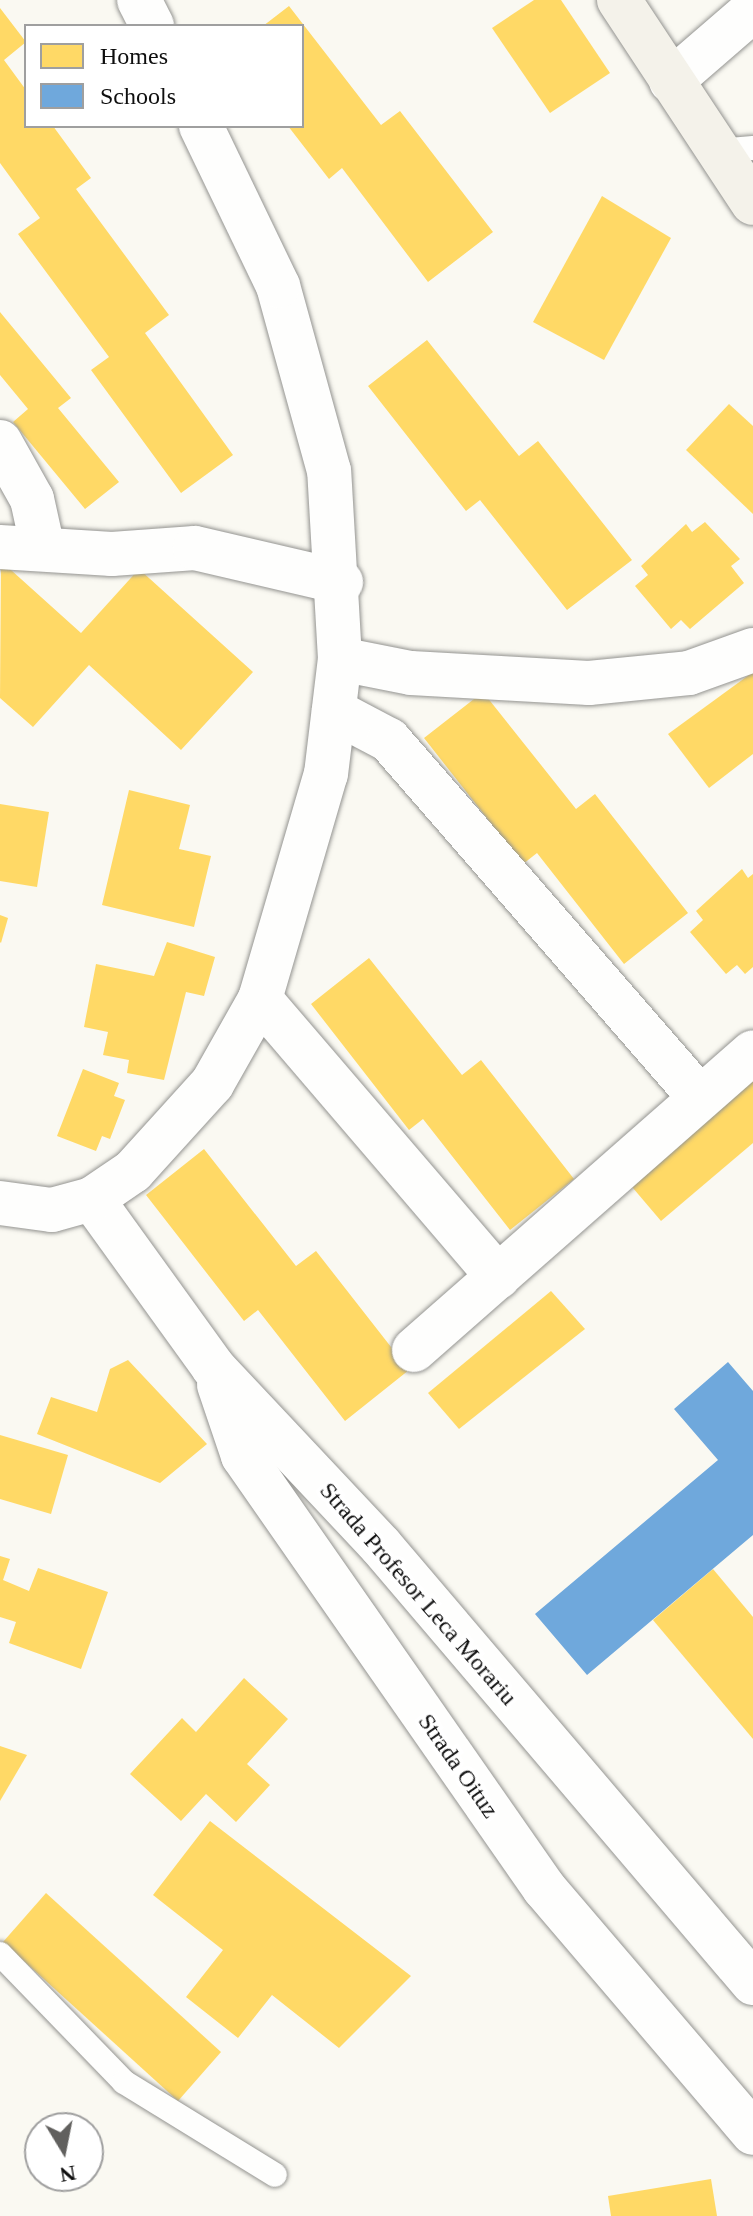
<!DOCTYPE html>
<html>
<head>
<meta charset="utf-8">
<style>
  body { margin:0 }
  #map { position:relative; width:753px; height:2216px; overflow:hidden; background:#faf9f2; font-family:"Times New Roman",serif }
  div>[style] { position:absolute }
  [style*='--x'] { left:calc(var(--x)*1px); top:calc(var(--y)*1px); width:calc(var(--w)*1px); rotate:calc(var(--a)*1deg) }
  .homes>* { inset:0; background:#ffd966 }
  .schools>* { inset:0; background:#6fa8dc }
  .roads { filter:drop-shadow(0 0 2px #949491) drop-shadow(0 0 2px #949491) }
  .lane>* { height:24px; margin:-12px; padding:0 12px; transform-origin:12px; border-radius:12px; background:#fefefd }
  .street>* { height:44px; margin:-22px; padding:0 22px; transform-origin:22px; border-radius:22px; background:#fefefd }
  .secondary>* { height:44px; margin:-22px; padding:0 22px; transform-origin:22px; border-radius:22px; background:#f4f2ea }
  span { translate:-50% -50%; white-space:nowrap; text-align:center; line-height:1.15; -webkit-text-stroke:8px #fff; paint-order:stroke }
  .street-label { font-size:24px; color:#0e0e0e }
  .legend { position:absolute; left:24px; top:24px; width:280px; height:104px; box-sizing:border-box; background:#fff; border:2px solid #9f9f9f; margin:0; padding:10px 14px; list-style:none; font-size:24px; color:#0e0e0e }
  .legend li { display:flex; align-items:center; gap:16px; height:40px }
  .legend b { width:40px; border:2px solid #9f9f9f }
  .north { position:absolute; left:24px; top:2112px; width:80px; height:80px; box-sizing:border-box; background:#fff; border:2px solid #9f9f9f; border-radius:50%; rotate:170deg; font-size:22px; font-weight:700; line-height:32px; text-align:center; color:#0e0e0e }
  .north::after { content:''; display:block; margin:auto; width:28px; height:36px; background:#61605e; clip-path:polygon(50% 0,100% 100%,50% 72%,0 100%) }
</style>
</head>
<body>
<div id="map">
  <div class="homes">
    <div style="clip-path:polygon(534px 0,561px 0,610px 73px,550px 113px,492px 28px)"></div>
    <div style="clip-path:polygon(289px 6px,381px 125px,400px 111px,493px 232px,428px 282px,342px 168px,329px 179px,288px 126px,302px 126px,302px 26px,263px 26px)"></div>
    <div style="clip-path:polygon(0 8px,26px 42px,4px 60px,26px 90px,26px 126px,53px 126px,91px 178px,76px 189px,169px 315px,145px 333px,233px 455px,181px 493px,91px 370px,109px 357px,18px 234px,40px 218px,0 163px)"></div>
    <div style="clip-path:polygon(602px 196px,671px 238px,604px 360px,533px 322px)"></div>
    <div style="clip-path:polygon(0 312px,71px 398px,58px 408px,119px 482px,85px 509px,13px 422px,28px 409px,0 375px)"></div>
    <div style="clip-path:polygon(427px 340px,519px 456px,538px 441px,632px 560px,567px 610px,480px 500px,466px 511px,368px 386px)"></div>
    <div style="clip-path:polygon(729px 404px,753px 426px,753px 514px,686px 450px)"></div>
    <div style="clip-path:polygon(705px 522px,740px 559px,731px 566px,744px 583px,690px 629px,681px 620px,671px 629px,635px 586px,648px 575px,641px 566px,686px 524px,692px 532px)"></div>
    <div style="clip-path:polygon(1px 561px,81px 633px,139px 569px,253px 672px,181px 750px,89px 665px,33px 727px,0 698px)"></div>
    <div style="clip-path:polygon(753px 672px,753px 754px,709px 788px,668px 734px)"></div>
    <div style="clip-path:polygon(483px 692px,576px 809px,595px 794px,688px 913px,624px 964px,537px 853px,523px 864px,424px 738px)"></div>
    <div style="clip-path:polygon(129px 790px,190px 805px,179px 849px,211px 856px,194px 927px,102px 905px)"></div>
    <div style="clip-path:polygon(0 804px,49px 812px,37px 887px,0 881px)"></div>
    <div style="clip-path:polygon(742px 869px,748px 878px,753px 874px,753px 967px,745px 974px,737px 965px,726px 974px,690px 932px,703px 920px,696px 911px)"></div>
    <div style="clip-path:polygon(0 915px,8px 918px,1px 943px,0 942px)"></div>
    <div style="clip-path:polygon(167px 942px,215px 957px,204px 996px,186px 992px,164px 1080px,127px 1073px,129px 1060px,103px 1055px,108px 1032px,84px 1027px,96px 964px,154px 976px)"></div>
    <div style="clip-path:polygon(369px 958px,462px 1075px,481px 1060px,574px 1179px,510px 1230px,423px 1119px,409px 1130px,311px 1004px)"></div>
    <div style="clip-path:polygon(83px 1069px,119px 1083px,114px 1096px,125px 1100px,110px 1139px,102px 1136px,96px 1151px,57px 1136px)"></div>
    <div style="clip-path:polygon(753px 1073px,753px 1143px,661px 1221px,627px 1181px)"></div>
    <div style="clip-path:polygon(204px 1149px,296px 1266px,316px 1251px,409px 1370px,345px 1421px,258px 1310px,244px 1321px,146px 1195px)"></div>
    <div style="clip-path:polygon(551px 1291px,585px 1329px,459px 1429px,428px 1393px)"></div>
    <div style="clip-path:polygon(128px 1360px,207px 1444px,160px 1483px,37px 1434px,51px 1397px,97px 1412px,110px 1369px)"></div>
    <div style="clip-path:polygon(0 1435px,68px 1455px,51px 1514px,0 1499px)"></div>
    <div style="clip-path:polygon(0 1556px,10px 1559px,3px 1580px,29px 1591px,38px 1568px,108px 1592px,81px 1669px,9px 1643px,16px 1622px,0 1617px)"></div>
    <div style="clip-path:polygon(713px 1569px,753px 1617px,753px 1739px,653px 1620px)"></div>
    <div style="clip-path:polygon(244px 1678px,288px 1719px,247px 1764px,270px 1785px,236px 1822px,206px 1794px,181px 1821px,130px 1774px,182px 1718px,196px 1732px)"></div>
    <div style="clip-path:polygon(0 1746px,27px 1755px,0 1801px)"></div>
    <div style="clip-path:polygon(210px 1821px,411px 1976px,339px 2048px,272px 1995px,238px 2038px,186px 1997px,223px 1950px,153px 1895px)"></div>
    <div style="clip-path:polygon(46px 1893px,221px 2052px,178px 2101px,3px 1942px)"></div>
    <div style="clip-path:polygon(711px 2179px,717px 2216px,611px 2216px,608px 2196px)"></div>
  </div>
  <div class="schools">
    <div style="clip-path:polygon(728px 1362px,753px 1391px,753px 1535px,587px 1675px,535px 1614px,718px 1460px,674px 1409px)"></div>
  </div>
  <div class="roads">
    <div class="lane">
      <div style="--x:718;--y:151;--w:35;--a:-5"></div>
      <div style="--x:0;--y:1954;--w:178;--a:45.9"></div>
      <div style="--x:124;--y:2082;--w:177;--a:31.6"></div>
    </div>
    <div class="street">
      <div style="--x:139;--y:0;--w:29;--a:63"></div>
      <div style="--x:671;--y:81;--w:108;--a:-40.9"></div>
      <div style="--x:0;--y:442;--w:65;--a:60.7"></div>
      <div style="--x:32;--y:499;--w:51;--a:77.6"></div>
      <div style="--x:0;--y:547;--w:112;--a:3.6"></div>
      <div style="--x:112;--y:554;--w:83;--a:-4.1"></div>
      <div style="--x:195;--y:548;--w:150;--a:13.1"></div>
      <div style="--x:340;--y:659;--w:72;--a:11.2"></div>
      <div style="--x:411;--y:673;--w:178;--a:3.2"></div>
      <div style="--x:589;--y:683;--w:100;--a:-5.7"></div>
      <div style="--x:689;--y:673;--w:68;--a:-19.8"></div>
      <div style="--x:334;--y:711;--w:62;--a:27.8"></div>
      <div style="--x:389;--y:740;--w:472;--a:49"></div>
      <div style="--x:260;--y:999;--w:366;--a:49.4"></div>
      <div style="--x:92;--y:1199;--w:207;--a:54.2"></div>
      <div style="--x:213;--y:1367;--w:245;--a:46.8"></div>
      <div style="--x:381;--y:1546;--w:574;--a:49.59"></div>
      <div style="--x:0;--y:1203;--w:52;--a:7.7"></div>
      <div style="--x:52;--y:1210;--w:41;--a:-15.4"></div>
      <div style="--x:92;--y:1199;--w:50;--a:-34.3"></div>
      <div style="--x:133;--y:1171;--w:118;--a:-47.8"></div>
      <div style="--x:212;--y:1084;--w:98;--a:-60.5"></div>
      <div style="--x:260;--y:999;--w:234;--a:-73.7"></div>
      <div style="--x:326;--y:774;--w:116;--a:-83.1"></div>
      <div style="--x:340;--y:659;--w:188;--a:-93.3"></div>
      <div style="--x:329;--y:471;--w:192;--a:-105.4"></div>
      <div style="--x:278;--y:286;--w:178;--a:-115.7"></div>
      <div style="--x:414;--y:1350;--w:451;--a:-41.3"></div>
      <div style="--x:219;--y:1385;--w:75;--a:71.3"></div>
      <div style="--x:243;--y:1456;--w:527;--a:55.13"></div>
      <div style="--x:544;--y:1888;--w:322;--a:49.5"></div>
    </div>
    <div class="secondary">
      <div style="--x:619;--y:0;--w:243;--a:56.6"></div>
    </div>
  </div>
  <div class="street-label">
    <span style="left:418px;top:1594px;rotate:49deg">Strada Profesor Leca Morariu</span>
    <span style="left:458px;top:1766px;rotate:55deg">Strada Oituz</span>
  </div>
  <ul class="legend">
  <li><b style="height:22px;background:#ffd966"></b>Homes</li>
  <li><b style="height:22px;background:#6fa8dc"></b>Schools</li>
  </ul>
  <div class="north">N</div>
</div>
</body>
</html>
